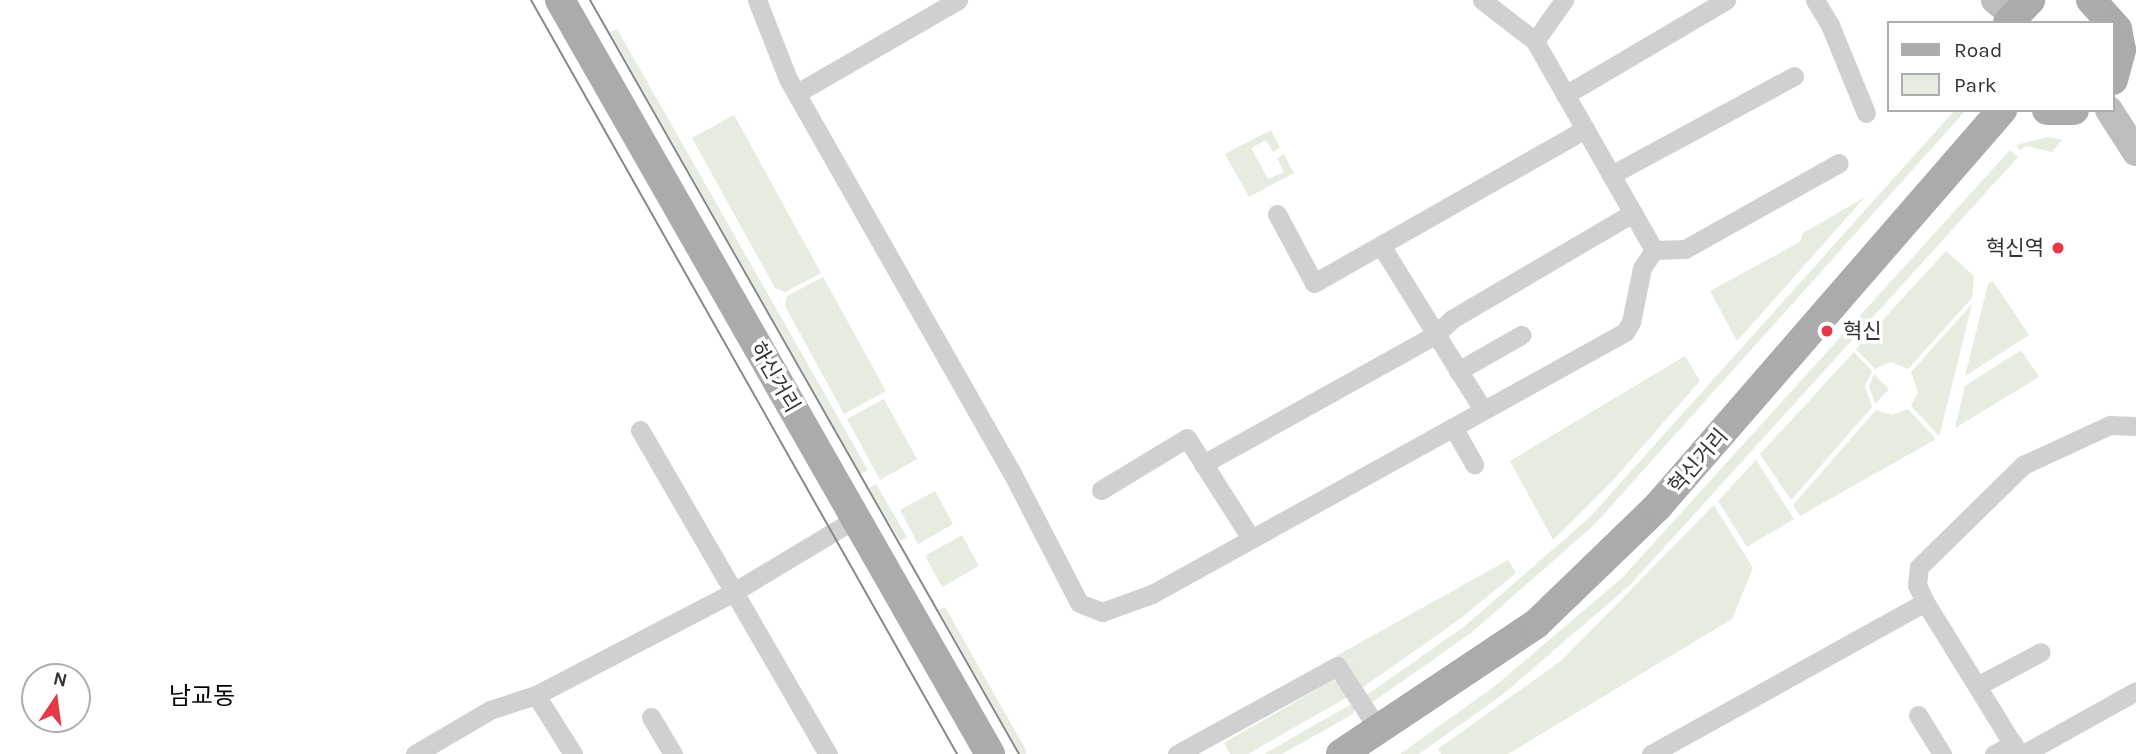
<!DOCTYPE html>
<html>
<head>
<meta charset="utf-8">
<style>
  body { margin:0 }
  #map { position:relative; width:2136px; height:754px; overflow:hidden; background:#fff; font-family:Karla,"Noto Sans KR",sans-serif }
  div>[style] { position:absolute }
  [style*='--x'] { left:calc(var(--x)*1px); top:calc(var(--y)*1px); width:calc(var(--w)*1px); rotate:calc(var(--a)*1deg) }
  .green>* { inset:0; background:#e6ecdf }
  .street>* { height:19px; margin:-9.5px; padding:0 9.5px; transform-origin:9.5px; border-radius:9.5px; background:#d0d0d0 }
  .secondary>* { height:28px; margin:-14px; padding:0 14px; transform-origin:14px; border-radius:14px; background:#bdbdbd }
  .primary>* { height:30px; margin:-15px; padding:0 15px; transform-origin:15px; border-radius:15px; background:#ababab }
  .tram>* { height:2px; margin:-1px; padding:0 1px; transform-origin:1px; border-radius:1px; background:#888 }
  .dots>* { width:19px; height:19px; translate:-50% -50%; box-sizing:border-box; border:4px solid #fff; border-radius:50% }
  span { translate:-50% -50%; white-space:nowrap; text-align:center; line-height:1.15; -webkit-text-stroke:7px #fff; paint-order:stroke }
  .poi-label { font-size:21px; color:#333 }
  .right { translate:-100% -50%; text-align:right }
  .left { translate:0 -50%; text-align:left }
  .street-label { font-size:21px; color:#333 }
  .quarter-label { font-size:24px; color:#000 }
  .legend { position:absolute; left:1887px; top:21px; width:228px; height:91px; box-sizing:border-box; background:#fff; border:2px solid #adadad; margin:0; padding:9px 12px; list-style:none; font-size:21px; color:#333 }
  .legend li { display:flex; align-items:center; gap:14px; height:35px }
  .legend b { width:35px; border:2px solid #adadad }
  .north { position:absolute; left:21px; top:663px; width:70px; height:70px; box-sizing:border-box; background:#fff; border:2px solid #adadad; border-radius:50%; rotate:13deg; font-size:19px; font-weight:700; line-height:28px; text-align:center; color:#333 }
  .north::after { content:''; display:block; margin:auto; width:24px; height:32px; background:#e63946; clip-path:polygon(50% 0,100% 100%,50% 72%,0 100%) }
</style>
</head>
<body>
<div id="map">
  <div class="green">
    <div style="clip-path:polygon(617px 29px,868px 470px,861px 474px,610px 32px)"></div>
    <div style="clip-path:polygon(1955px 110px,1966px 110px,1595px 524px,1471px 633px,1370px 704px,1365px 696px,1465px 626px,1589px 518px)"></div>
    <div style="clip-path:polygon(734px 115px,821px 273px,785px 292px,775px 288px,692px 138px)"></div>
    <div style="clip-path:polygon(1271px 130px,1280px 148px,1273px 152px,1266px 140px,1251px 148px,1268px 179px,1284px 172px,1277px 158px,1284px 154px,1294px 173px,1249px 197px,1225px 154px)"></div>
    <div style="clip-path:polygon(2048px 137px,2062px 140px,2052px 152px,2026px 146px,2020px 150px,2016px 145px)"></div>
    <div style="clip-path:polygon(2010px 150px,2018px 157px,1630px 585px,1502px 695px,1419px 754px,1400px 754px,1495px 686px,1622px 578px)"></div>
    <div style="clip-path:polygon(1865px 197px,1737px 341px,1710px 291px,1800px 242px,1803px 233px)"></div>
    <div style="clip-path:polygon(1946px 251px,1974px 276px,1972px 298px,1908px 369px,1891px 362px,1875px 369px,1856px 349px)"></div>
    <div style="clip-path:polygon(823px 277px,886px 391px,844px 414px,785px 306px,787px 296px)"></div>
    <div style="clip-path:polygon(1993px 281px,2029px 335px,1965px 376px,1988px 284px)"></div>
    <div style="clip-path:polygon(1972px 304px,1940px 433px,1939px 436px,1911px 406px,1918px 392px,1911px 372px)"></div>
    <div style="clip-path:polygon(2021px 350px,2039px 377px,1955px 428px,1965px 386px)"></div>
    <div style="clip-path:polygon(1854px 352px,1872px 371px,1865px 386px,1872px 407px,1791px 500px,1760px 454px)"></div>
    <div style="clip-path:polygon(1685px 356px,1700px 381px,1614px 479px,1553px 540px,1510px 461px)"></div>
    <div style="clip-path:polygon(1874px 374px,1889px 389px,1875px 404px,1869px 386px)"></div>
    <div style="clip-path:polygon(884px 399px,917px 459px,880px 480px,847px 419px)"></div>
    <div style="clip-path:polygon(1908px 409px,1936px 439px,1800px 516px,1793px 505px,1876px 410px,1892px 415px)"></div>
    <div style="clip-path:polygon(1756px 460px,1794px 519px,1747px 547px,1718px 501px)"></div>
    <div style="clip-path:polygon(876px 484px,907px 537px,900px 541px,869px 488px)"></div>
    <div style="clip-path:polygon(935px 491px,953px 524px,918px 544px,900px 510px)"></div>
    <div style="clip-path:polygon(1714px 505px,1753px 568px,1732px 619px,1508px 754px,1441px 754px,1438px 749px,1562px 660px)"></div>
    <div style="clip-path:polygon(962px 535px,979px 566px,942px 587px,925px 556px)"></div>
    <div style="clip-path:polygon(1508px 560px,1516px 573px,1460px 619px,1359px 690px,1336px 656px)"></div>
    <div style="clip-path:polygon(945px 607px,1026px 750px,1026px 754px,1020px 754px,939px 610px)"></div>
    <div style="clip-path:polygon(1333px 680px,1351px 695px,1248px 754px,1230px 754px,1224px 743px)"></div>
    <div style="clip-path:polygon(1357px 701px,1353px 714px,1282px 754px,1264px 754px)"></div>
  </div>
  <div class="street">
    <div style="--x:757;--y:0;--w:85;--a:68.6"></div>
    <div style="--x:788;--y:79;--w:451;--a:60.4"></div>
    <div style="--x:1011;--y:471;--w:148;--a:62.7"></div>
    <div style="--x:1079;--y:603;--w:25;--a:21"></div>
    <div style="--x:1102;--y:612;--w:53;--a:-19.8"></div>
    <div style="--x:1152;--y:594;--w:541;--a:-28.98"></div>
    <div style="--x:1625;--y:332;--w:12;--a:-59"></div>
    <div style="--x:1631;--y:322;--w:55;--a:-78.5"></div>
    <div style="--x:1642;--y:268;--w:22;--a:-56"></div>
    <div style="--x:1654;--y:250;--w:241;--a:-119.7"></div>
    <div style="--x:1535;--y:41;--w:67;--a:-142.3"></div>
    <div style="--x:1815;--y:0;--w:29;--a:59"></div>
    <div style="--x:1830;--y:25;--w:95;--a:67.8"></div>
    <div style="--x:1535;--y:41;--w:50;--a:-54.7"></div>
    <div style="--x:797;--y:93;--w:186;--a:-30"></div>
    <div style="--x:1565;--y:95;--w:187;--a:-30.5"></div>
    <div style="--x:1611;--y:175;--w:208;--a:-28.4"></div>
    <div style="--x:1277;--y:214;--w:78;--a:61.8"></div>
    <div style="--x:1314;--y:283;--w:312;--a:-29.6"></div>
    <div style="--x:1382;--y:247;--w:192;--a:58.2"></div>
    <div style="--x:1654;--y:250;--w:31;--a:-2"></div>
    <div style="--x:1685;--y:249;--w:176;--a:-29.2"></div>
    <div style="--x:1458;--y:371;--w:73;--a:-29.7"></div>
    <div style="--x:1453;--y:427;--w:43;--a:60.4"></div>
    <div style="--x:640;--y:430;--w:375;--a:59.9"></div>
    <div style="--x:1203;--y:464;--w:265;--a:-29.1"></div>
    <div style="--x:1435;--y:335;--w:23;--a:-43"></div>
    <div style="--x:1452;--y:319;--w:210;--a:-30.4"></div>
    <div style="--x:1101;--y:490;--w:100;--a:-31.2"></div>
    <div style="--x:1187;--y:438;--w:117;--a:57.5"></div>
    <div style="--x:1925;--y:602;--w:179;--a:58.3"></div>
    <div style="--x:1977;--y:686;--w:72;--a:-28"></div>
    <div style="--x:536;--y:695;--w:221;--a:-27.5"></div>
    <div style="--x:732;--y:593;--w:144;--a:-31"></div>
    <div style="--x:1918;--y:715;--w:46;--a:58.4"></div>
    <div style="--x:651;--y:717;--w:43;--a:59.3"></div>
    <div style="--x:415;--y:754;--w:87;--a:-30.4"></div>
    <div style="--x:490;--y:710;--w:48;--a:-18.1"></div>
    <div style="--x:536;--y:695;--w:70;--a:57.9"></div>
    <div style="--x:1177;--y:754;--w:183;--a:-28.8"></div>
    <div style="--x:1337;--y:666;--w:79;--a:56.9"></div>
    <div style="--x:1651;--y:754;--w:313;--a:-29"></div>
    <div style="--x:1925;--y:602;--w:19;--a:-115"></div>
    <div style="--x:1917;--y:585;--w:18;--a:-84"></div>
    <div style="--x:1919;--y:567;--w:146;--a:-44.4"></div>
    <div style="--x:2023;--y:465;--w:96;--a:-24.7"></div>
    <div style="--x:2110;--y:425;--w:26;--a:2"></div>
    <div style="--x:1994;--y:754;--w:22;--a:-27"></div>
    <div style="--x:2023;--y:754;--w:129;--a:-29.1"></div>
  </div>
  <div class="secondary">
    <div style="--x:1995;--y:0;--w:23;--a:40"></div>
    <div style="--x:2109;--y:110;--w:50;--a:57.3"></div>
  </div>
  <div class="primary">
    <div style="--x:560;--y:0;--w:868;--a:60.3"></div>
    <div style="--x:2091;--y:0;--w:39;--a:48"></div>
    <div style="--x:2117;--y:29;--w:21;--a:79"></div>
    <div style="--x:2121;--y:50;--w:31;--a:105"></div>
    <div style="--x:2008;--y:23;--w:32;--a:-46"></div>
    <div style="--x:2047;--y:110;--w:27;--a:0"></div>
    <div style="--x:1341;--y:754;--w:234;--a:-33.7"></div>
    <div style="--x:1536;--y:624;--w:170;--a:-44"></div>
    <div style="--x:1658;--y:506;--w:525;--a:-49.02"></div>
  </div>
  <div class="tram">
    <div style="--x:531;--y:0;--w:866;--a:60.53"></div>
    <div style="--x:590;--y:0;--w:868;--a:60.36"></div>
  </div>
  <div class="dots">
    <div style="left:2058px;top:248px;background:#e63946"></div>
    <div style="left:1827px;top:331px;background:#e63946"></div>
  </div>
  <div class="poi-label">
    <span class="right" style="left:2044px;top:248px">혁신역</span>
    <span class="left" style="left:1843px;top:331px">혁신</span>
  </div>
  <div class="street-label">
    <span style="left:775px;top:377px;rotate:60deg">하신거리</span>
    <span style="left:1698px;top:461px;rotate:-49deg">혁신거리</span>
  </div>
  <div class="quarter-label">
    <span style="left:202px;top:697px">남교동</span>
  </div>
  <ul class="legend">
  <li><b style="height:9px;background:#ababab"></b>Road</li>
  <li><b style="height:19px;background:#e6ecdf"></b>Park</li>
  </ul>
  <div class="north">N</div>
</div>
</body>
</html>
